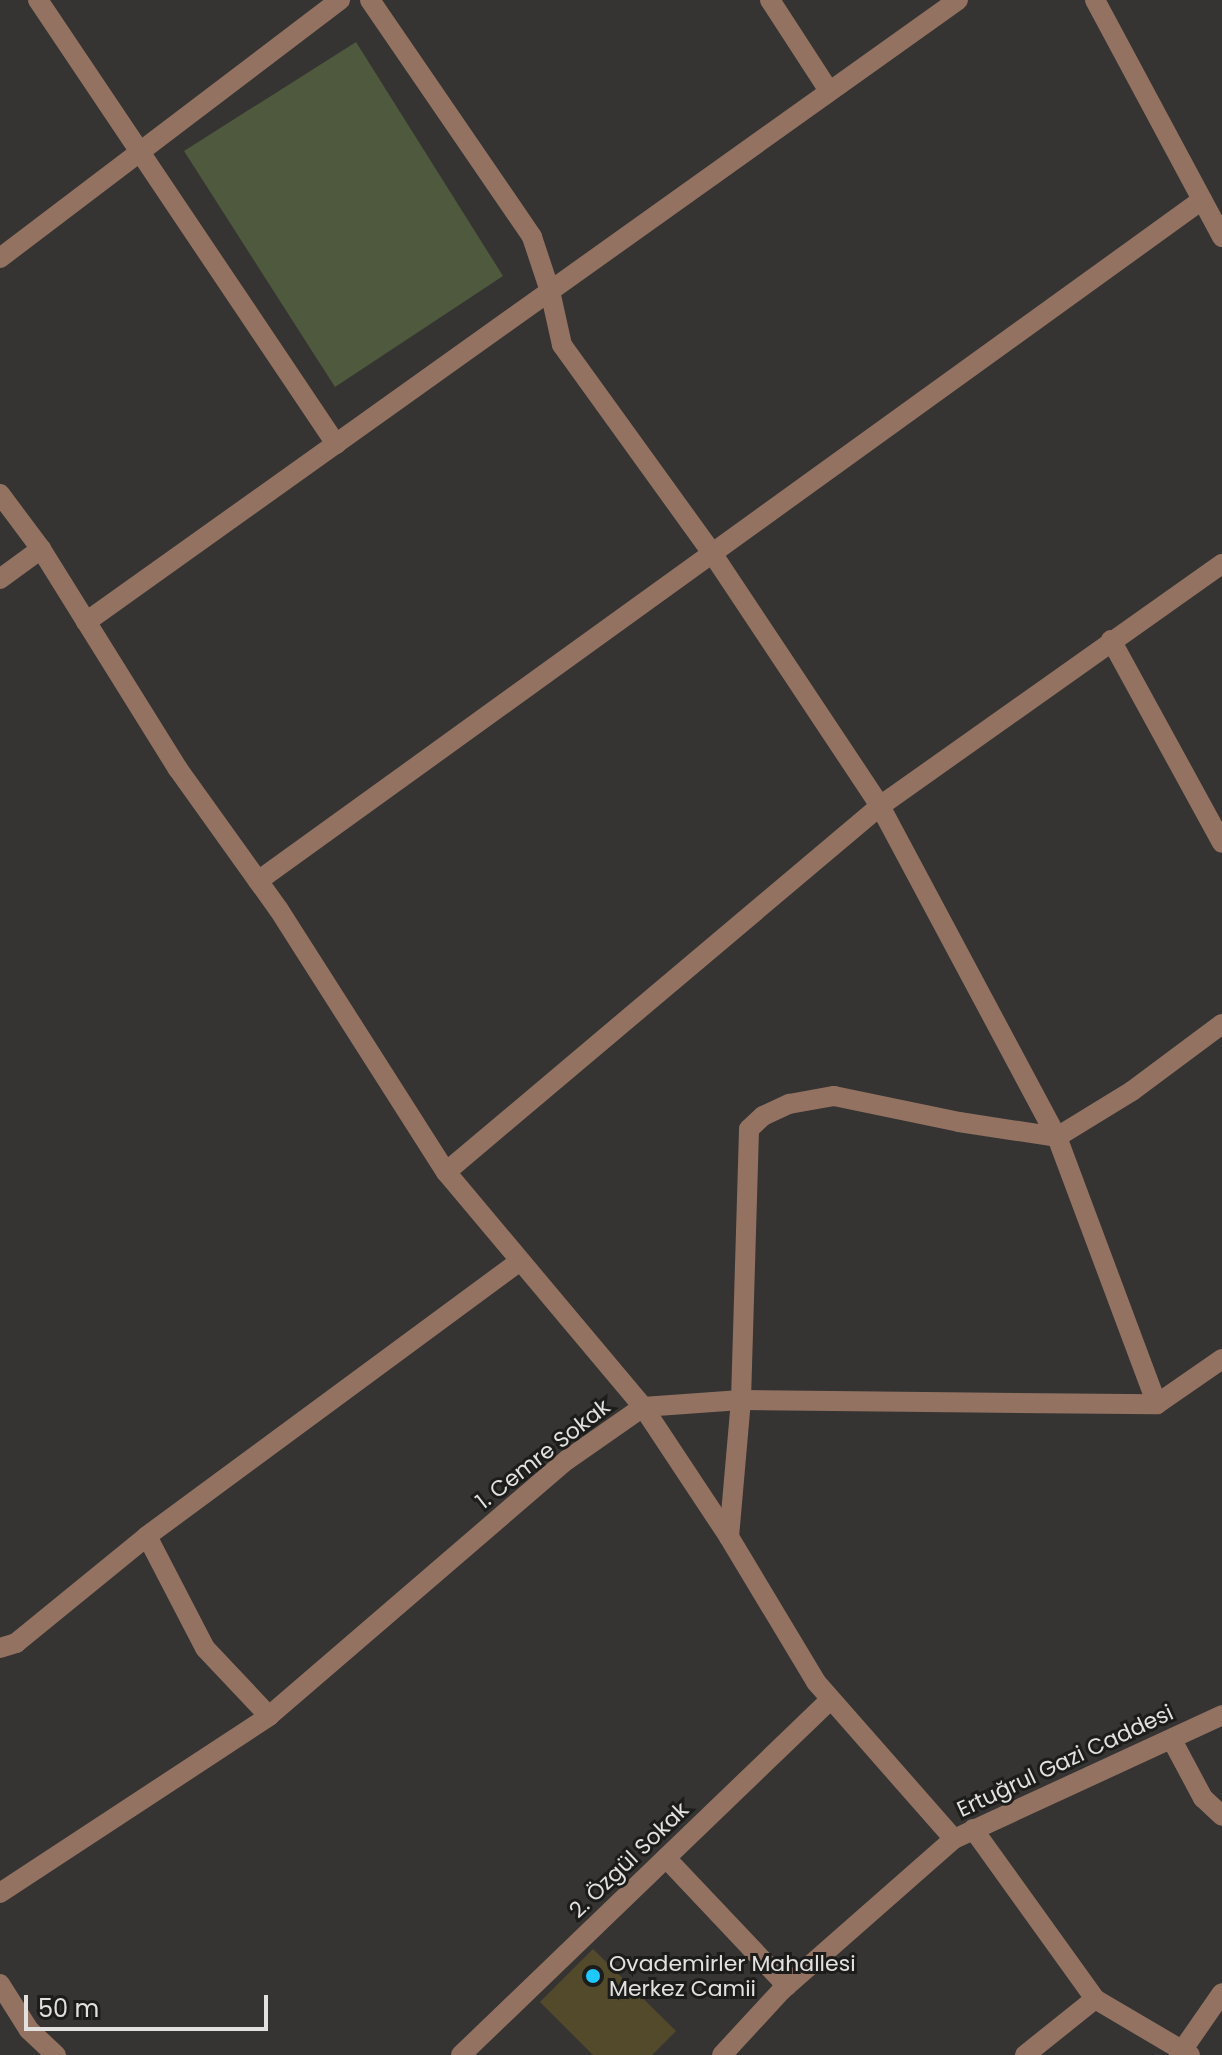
<!DOCTYPE html>
<html>
<head>
<meta charset="utf-8">
<style>
  body { margin:0 }
  #map { position:relative; width:1222px; height:2055px; overflow:hidden; background:#353432; font-family:Poppins,sans-serif }
  div>[style] { position:absolute }
  [style*='--x'] { left:calc(var(--x)*1px); top:calc(var(--y)*1px); width:calc(var(--w)*1px); rotate:calc(var(--a)*1deg) }
  .green>* { inset:0; background:#4e593d }
  .building>* { inset:0; background:#534a2c }
  .minor>* { height:20px; margin:-10px; padding:0 10px; transform-origin:10px; border-radius:10px; background:#937262 }
  .dots>* { width:22px; height:22px; translate:-50% -50%; box-sizing:border-box; border:4px solid #1c1c1b; border-radius:50% }
  span { translate:-50% -50%; white-space:nowrap; text-align:center; line-height:1.15; -webkit-text-stroke:6px #1c1c1b; paint-order:stroke }
  .street-label { font-size:22px; color:#e2e1e0 }
  .poi-label { font-size:22px; color:#e2e1e0 }
  .left { translate:0 -50%; text-align:left }
  .scale { position:absolute; left:24px; top:1995px; width:244px; height:36px; box-sizing:border-box; border:4px solid #e2e1e0; border-top:0; padding-left:10px; font-size:24px; line-height:28px; white-space:nowrap; color:#e2e1e0; -webkit-text-stroke:6px #1c1c1b; paint-order:stroke }
</style>
</head>
<body>
<div id="map">
  <div class="green">
    <div style="clip-path:polygon(356px 42px,503px 276px,335px 387px,184px 151px)"></div>
  </div>
  <div class="building">
    <div style="clip-path:polygon(593px 1949px,676px 2031px,652px 2055px,593px 2055px,540px 2002px)"></div>
  </div>
  <div class="minor">
    <div style="--x:38;--y:0;--w:535;--a:56.13"></div>
    <div style="--x:370;--y:0;--w:287;--a:55.6"></div>
    <div style="--x:532;--y:237;--w:57;--a:71.6"></div>
    <div style="--x:550;--y:291;--w:55;--a:77.5"></div>
    <div style="--x:562;--y:345;--w:256;--a:54.2"></div>
    <div style="--x:712;--y:553;--w:304;--a:56.4"></div>
    <div style="--x:880;--y:806;--w:375;--a:61.9"></div>
    <div style="--x:1057;--y:1137;--w:285;--a:69.5"></div>
    <div style="--x:770;--y:0;--w:108;--a:57"></div>
    <div style="--x:1095;--y:0;--w:269;--a:61.8"></div>
    <div style="--x:0;--y:258;--w:427;--a:-37.2"></div>
    <div style="--x:0;--y:494;--w:69;--a:53.3"></div>
    <div style="--x:41;--y:549;--w:259;--a:58.1"></div>
    <div style="--x:178;--y:769;--w:173;--a:54.4"></div>
    <div style="--x:279;--y:910;--w:311;--a:57.5"></div>
    <div style="--x:446;--y:1172;--w:307;--a:50"></div>
    <div style="--x:643;--y:1407;--w:156;--a:56.5"></div>
    <div style="--x:729;--y:1537;--w:169;--a:59"></div>
    <div style="--x:816;--y:1682;--w:209;--a:48.7"></div>
    <div style="--x:0;--y:579;--w:51;--a:-36.2"></div>
    <div style="--x:86;--y:622;--w:1071;--a:-35.5"></div>
    <div style="--x:1111;--y:640;--w:231;--a:61.3"></div>
    <div style="--x:258;--y:881;--w:1164;--a:-35.81"></div>
    <div style="--x:446;--y:1172;--w:568;--a:-40.14"></div>
    <div style="--x:880;--y:806;--w:419;--a:-35.3"></div>
    <div style="--x:729;--y:1537;--w:138;--a:-85"></div>
    <div style="--x:741;--y:1400;--w:271;--a:-88.3"></div>
    <div style="--x:749;--y:1129;--w:19;--a:-43"></div>
    <div style="--x:763;--y:1116;--w:29;--a:-25"></div>
    <div style="--x:789;--y:1104;--w:46;--a:-10.1"></div>
    <div style="--x:834;--y:1096;--w:128;--a:11.7"></div>
    <div style="--x:959;--y:1122;--w:99;--a:8.7"></div>
    <div style="--x:1057;--y:1137;--w:88;--a:-31.5"></div>
    <div style="--x:1132;--y:1091;--w:112;--a:-36.7"></div>
    <div style="--x:0;--y:1648;--w:17;--a:-17"></div>
    <div style="--x:16;--y:1643;--w:169;--a:-39.2"></div>
    <div style="--x:269;--y:1716;--w:93;--a:-133.3"></div>
    <div style="--x:205;--y:1648;--w:126;--a:-117.4"></div>
    <div style="--x:147;--y:1536;--w:461;--a:-36.4"></div>
    <div style="--x:1172;--y:1740;--w:66;--a:61.9"></div>
    <div style="--x:1203;--y:1798;--w:26;--a:43"></div>
    <div style="--x:973;--y:1829;--w:209;--a:54.3"></div>
    <div style="--x:1095;--y:1999;--w:110;--a:30.5"></div>
    <div style="--x:666;--y:1858;--w:176;--a:46.6"></div>
    <div style="--x:0;--y:1893;--w:322;--a:-33.3"></div>
    <div style="--x:269;--y:1716;--w:393;--a:-40.7"></div>
    <div style="--x:567;--y:1460;--w:93;--a:-34.9"></div>
    <div style="--x:643;--y:1407;--w:98;--a:-4.1"></div>
    <div style="--x:741;--y:1400;--w:416;--a:0.6"></div>
    <div style="--x:1157;--y:1404;--w:79;--a:-34.7"></div>
    <div style="--x:0;--y:1984;--w:54;--a:57.8"></div>
    <div style="--x:29;--y:2030;--w:37;--a:43"></div>
    <div style="--x:461;--y:2055;--w:512;--a:-43.89"></div>
    <div style="--x:722;--y:2055;--w:88;--a:-47.3"></div>
    <div style="--x:782;--y:1990;--w:229;--a:-41.3"></div>
    <div style="--x:954;--y:1839;--w:295;--a:-24.8"></div>
    <div style="--x:1025;--y:2055;--w:90;--a:-38.7"></div>
    <div style="--x:1179;--y:2055;--w:75;--a:-55.3"></div>
  </div>
  <div class="dots">
    <div style="left:593px;top:1976px;background:#1fc9fd"></div>
  </div>
  <div class="street-label">
    <span style="left:543px;top:1454px;rotate:-38deg">1. Cemre Sokak</span>
    <span style="left:1065px;top:1761px;rotate:-25deg">Ertuğrul Gazi Caddesi</span>
    <span style="left:629px;top:1860px;rotate:-44deg">2. Özgül Sokak</span>
  </div>
  <div class="poi-label">
    <span class="left" style="left:609px;top:1976px">Ovademirler Mahallesi<br>Merkez Camii</span>
  </div>
  <div class="scale">50 m</div>
</div>
</body>
</html>
